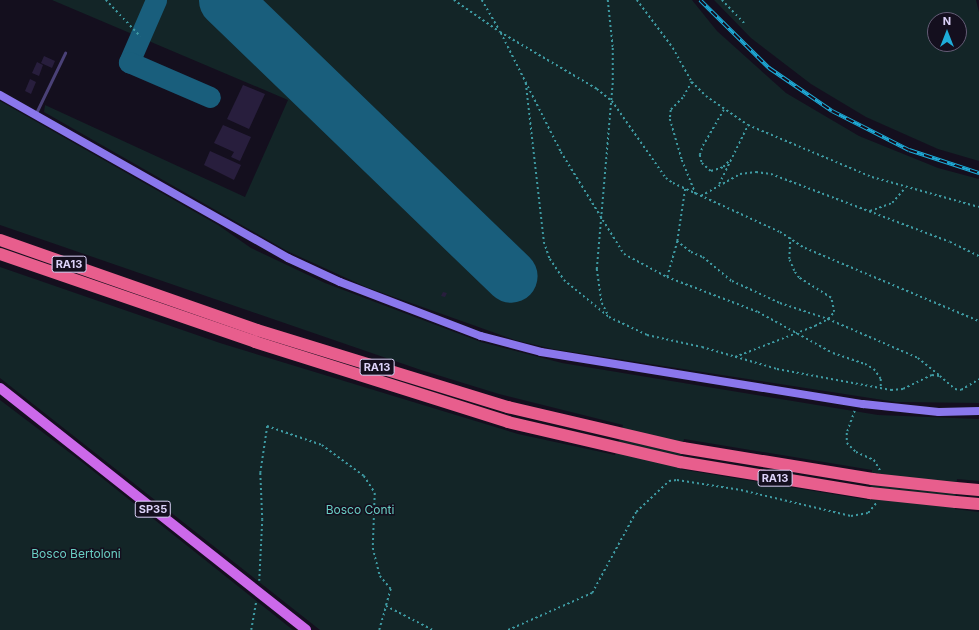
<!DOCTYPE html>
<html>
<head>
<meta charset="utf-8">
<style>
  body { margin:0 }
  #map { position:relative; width:979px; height:630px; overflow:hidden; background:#140f1e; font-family:Inter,sans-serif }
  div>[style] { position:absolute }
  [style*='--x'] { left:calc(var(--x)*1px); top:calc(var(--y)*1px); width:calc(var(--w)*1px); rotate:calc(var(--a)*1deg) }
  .green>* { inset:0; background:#132527 }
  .taxiway>* { height:21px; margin:-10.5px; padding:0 10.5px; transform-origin:10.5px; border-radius:10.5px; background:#195e7c }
  .runway>* { height:53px; margin:-26.5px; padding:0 26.5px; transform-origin:26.5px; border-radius:26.5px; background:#195e7c }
  .building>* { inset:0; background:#281e3d }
  .path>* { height:1.5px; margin-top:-0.75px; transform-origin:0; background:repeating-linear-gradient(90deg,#3e9aa2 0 2px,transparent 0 5px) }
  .lane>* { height:3px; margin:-1.5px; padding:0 1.5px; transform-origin:1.5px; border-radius:1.5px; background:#4a4177 }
  .secondary>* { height:8px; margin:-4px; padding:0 4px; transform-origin:4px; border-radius:4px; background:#8a77ec }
  .primary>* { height:10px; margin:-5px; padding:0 5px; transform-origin:5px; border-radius:5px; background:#cc69ea }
  .highway>* { height:12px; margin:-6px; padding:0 6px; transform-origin:6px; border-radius:6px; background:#e85e8d }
  .rail>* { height:4px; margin-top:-2px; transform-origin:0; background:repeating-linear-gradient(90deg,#140f1e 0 8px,#1eacd9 0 16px); box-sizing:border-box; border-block:1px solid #1eacd9 }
  .highway-bridge>* { height:12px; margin:-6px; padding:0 6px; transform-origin:6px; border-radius:6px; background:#e85e8d }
  span { translate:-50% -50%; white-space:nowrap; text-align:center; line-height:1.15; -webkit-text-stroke:3px #140f1e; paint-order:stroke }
  .shield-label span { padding:1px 3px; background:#140f1e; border:1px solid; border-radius:3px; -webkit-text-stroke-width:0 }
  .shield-label { font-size:11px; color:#dcd3f9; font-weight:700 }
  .park-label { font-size:12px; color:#69cec3 }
  .north { position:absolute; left:927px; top:12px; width:40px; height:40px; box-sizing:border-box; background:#140f1e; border:1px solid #645d76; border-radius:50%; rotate:0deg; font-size:11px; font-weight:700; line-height:16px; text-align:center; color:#dcd3f9 }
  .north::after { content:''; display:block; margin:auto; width:14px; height:18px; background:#1eacd9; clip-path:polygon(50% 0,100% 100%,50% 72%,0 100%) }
</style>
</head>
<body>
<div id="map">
  <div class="green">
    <div style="clip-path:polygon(52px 0,692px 0,717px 31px,786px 93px,859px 136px,938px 168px,979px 179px,979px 403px,896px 402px,553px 349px,515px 340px,366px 287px,287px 251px,44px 112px,45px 105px,245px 197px,288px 100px)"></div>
    <div style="clip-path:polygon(evenodd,714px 0,976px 0,979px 12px,979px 161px,938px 149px,866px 117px,811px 84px,751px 38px,714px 0,935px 20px,959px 20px,959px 44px,935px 44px,935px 20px)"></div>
    <div style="clip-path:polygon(evenodd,0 101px,218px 225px,251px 248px,325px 283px,481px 342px,562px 363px,878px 415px,979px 419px,979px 481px,957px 479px,955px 509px,979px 512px,979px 630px,320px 630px,0 378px,0 267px,220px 343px,518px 434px,615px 455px,623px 425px,499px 394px,421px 370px,0 225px,0 101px,684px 439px,872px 470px,869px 500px,679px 469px,684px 439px)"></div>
    <div style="clip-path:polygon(0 400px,82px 462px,293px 630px,0 630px)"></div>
  </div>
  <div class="taxiway">
    <div style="--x:156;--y:0;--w:68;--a:113.5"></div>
    <div style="--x:129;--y:62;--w:88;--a:23.4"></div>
  </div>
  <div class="runway">
    <div style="--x:225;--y:0;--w:397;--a:44"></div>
  </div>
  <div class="building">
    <div style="clip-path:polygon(44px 56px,55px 61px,52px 68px,41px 63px)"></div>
    <div style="clip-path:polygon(37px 62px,43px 65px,39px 76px,32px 73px)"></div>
    <div style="clip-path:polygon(30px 79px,36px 82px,31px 94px,25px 91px)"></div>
    <div style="clip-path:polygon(243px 85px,265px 94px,249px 129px,227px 119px)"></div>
    <div style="clip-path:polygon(223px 125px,251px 137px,240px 161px,231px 157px,234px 152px,214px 143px)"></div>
    <div style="clip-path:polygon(210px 151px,241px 165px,234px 180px,204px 165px)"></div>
    <div style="clip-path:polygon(443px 292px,447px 293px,445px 297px,441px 296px)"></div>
  </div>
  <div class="path">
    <div style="--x:106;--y:0;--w:50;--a:46.6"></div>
    <div style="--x:454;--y:0;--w:56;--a:34.8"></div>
    <div style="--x:500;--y:32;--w:113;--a:30.4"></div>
    <div style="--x:597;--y:89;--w:19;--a:39"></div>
    <div style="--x:612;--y:101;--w:94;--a:55"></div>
    <div style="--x:666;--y:178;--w:9;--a:36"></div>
    <div style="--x:673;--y:183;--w:118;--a:24.6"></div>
    <div style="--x:780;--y:232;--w:30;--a:33"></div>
    <div style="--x:805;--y:248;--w:189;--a:22.8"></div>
    <div style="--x:482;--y:0;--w:34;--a:60"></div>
    <div style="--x:608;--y:0;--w:48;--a:84.1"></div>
    <div style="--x:613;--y:48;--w:35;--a:90"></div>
    <div style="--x:613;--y:83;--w:187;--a:94.9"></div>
    <div style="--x:597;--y:269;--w:34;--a:82"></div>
    <div style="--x:602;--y:303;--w:13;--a:63"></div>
    <div style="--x:637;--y:0;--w:60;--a:53.1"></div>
    <div style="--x:673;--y:48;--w:39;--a:61"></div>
    <div style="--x:692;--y:82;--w:20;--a:45"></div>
    <div style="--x:706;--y:96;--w:51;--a:34.6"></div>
    <div style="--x:748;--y:125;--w:134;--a:22.8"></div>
    <div style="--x:872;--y:177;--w:111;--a:15.7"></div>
    <div style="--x:722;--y:0;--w:32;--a:46"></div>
    <div style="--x:501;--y:33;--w:133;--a:63.2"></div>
    <div style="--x:561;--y:152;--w:120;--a:58.3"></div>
    <div style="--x:624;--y:254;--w:49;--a:28.1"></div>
    <div style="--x:667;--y:277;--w:97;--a:21"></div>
    <div style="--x:758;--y:312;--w:85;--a:28.7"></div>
    <div style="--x:833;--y:353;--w:34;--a:19"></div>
    <div style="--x:865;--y:364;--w:10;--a:29"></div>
    <div style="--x:874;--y:369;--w:12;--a:55"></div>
    <div style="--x:881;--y:379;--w:8;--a:90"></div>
    <div style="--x:692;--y:82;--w:18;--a:119"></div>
    <div style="--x:683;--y:98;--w:17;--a:135"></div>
    <div style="--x:671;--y:110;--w:9;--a:96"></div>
    <div style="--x:670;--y:119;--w:43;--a:73.7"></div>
    <div style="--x:682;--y:160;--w:37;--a:68"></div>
    <div style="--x:526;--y:83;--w:160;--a:83.5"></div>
    <div style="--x:544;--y:242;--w:18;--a:71"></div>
    <div style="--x:550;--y:259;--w:25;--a:56"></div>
    <div style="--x:564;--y:280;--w:58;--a:39.4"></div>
    <div style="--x:609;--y:317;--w:42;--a:25.3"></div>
    <div style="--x:647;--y:335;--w:56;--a:12.3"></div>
    <div style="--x:702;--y:347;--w:78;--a:16.3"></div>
    <div style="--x:777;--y:369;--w:116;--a:10.4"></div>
    <div style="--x:891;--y:390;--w:12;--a:-5"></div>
    <div style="--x:903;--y:389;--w:32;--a:-26"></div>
    <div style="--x:932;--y:375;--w:8;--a:7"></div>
    <div style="--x:940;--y:376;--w:20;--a:41"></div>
    <div style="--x:955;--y:389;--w:6;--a:9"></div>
    <div style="--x:961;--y:390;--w:21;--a:-31"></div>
    <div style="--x:724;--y:110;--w:39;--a:120"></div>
    <div style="--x:704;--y:144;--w:12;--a:110"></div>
    <div style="--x:700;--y:155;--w:8;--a:76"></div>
    <div style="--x:702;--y:163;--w:12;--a:42"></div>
    <div style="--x:711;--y:171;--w:13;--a:-18"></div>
    <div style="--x:723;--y:167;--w:8;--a:-45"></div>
    <div style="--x:719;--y:184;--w:66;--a:-63.8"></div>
    <div style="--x:701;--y:196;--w:45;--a:-29.4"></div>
    <div style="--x:740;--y:174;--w:16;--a:-7"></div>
    <div style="--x:756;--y:172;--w:15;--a:8"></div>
    <div style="--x:771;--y:174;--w:191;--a:20.8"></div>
    <div style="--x:950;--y:242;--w:32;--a:26"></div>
    <div style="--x:870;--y:211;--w:23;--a:-20"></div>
    <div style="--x:892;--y:203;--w:20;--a:-49"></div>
    <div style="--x:677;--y:241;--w:18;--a:38"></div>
    <div style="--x:691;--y:252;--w:13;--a:23"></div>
    <div style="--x:703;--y:257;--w:38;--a:40"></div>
    <div style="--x:732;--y:281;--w:53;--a:24.6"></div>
    <div style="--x:780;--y:303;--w:51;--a:18.4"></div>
    <div style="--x:828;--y:319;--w:98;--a:23.4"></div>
    <div style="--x:918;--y:358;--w:28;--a:39"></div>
    <div style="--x:667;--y:277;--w:37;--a:-74"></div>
    <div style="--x:677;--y:241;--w:53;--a:-81.3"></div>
    <div style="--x:735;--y:357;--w:86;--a:-21.2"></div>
    <div style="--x:815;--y:326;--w:15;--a:-28"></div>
    <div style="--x:828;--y:319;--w:9;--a:-49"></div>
    <div style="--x:834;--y:312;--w:14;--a:-102"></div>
    <div style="--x:831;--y:298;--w:38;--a:-148"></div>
    <div style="--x:799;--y:278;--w:9;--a:-126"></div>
    <div style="--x:794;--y:271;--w:13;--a:-113"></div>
    <div style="--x:789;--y:259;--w:21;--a:-87"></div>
    <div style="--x:855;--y:411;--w:23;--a:110"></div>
    <div style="--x:847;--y:433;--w:10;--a:90"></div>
    <div style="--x:847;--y:443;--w:13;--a:45"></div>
    <div style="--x:856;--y:452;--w:20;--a:24"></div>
    <div style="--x:874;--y:460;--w:12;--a:59"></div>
    <div style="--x:259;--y:581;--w:61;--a:-87.2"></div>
    <div style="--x:262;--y:520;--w:47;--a:-92.4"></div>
    <div style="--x:260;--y:473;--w:48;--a:-81.5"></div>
    <div style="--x:267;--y:426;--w:58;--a:19.1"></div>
    <div style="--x:322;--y:445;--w:52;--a:36.4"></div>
    <div style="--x:364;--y:476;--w:20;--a:57"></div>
    <div style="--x:375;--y:493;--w:55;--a:92.1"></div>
    <div style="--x:373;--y:548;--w:29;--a:76"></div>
    <div style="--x:380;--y:576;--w:17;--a:50"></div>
    <div style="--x:391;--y:589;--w:18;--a:106"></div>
    <div style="--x:251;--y:630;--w:28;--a:-80"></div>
    <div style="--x:379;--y:630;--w:25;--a:-74"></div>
    <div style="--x:386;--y:606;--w:53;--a:27.1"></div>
    <div style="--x:508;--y:630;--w:92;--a:-23.8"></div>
    <div style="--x:592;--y:593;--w:92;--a:-61.5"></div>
    <div style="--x:636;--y:512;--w:45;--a:-43.2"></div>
    <div style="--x:669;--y:481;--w:8;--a:-7"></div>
    <div style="--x:677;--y:480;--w:65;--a:8.9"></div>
    <div style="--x:741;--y:490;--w:113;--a:13.3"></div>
    <div style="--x:851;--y:516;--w:17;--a:-10"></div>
    <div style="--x:868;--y:513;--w:13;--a:-51"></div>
  </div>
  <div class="lane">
    <div style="--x:36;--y:113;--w:67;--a:-64.2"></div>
  </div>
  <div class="secondary">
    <div style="--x:0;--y:95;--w:331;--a:29.5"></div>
    <div style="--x:288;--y:258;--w:57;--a:24.8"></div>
    <div style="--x:340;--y:282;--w:151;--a:21"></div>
    <div style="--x:481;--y:336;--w:62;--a:14.9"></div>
    <div style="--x:541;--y:352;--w:326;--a:9.2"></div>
    <div style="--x:863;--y:404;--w:76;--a:6"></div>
    <div style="--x:939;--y:412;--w:40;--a:-1.4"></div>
  </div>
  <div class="primary">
    <div style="--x:0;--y:388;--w:390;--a:38.3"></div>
  </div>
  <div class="highway">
    <div style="--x:0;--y:240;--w:272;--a:19.3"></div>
    <div style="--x:257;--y:330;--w:263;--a:17.1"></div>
    <div style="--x:508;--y:407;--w:180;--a:13.2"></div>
    <div style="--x:683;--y:448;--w:192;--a:9.3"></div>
    <div style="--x:0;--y:254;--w:270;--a:19"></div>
    <div style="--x:255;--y:342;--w:265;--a:17.5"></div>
    <div style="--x:508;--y:422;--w:177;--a:13.1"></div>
    <div style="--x:680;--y:462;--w:193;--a:9.3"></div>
    <div style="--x:956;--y:488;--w:23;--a:5"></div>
    <div style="--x:956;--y:502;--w:23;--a:5"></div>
  </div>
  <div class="rail">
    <div style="--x:700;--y:0;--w:97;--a:44.6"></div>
    <div style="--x:769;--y:68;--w:76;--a:34.3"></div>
    <div style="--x:832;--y:111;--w:86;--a:26.9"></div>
    <div style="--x:909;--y:150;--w:74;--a:18.2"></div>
  </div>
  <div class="highway-bridge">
    <div style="--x:872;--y:479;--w:84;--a:6.1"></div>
    <div style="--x:870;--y:493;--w:86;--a:6"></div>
  </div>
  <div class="shield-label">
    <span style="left:69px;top:264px">RA13</span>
    <span style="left:377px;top:367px">RA13</span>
    <span style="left:775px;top:478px">RA13</span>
    <span style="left:153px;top:509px">SP35</span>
  </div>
  <div class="park-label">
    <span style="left:360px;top:510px">Bosco Conti</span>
    <span style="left:76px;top:554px">Bosco Bertoloni</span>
  </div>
  <div class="north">N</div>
</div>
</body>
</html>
